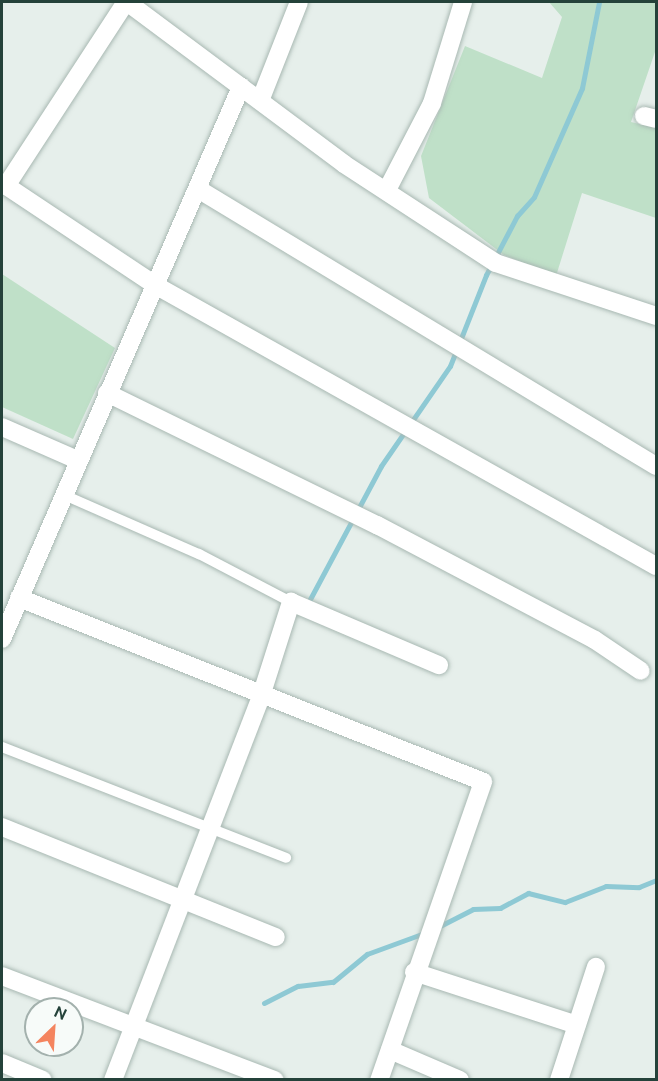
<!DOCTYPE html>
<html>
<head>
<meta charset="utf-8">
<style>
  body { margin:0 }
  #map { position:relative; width:658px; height:1081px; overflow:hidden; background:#e6efeb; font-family:Ubuntu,sans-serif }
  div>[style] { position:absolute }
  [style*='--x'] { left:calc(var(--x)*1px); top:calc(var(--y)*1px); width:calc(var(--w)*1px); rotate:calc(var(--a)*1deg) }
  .green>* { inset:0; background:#bfe0c8 }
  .stream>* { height:5px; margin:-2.5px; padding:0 2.5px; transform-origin:2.5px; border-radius:2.5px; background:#8ec9d4 }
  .roads { filter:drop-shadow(0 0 2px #a8b8b2) drop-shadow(0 0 2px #a8b8b2) }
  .service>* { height:10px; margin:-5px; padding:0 5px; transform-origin:5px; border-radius:5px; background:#fff }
  .minor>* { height:18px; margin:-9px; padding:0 9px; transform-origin:9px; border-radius:9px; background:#fff }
  .tertiary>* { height:18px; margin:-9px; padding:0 9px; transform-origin:9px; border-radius:9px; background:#fff }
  span { translate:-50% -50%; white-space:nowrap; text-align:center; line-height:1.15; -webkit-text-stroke:6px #f7fbf9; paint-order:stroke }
  .frame { position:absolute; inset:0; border:3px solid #24423a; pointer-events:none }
  .north { position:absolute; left:24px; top:997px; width:60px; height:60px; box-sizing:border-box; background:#f7fbf9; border:2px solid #a3b1ad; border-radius:50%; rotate:25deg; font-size:16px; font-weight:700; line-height:24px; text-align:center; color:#24423a }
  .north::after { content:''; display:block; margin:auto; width:21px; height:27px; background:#f4845f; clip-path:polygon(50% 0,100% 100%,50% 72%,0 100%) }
</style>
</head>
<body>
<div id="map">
  <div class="green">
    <div style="clip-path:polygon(549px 2px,656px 2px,656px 49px,631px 122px,656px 128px,656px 218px,582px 193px,556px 276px,504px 255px,429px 198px,421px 156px,465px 46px,542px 78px,562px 17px)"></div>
    <div style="clip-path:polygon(2px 274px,115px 348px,73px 439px,2px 407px)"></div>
  </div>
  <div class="stream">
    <div style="--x:309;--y:601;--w:153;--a:-61.9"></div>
    <div style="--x:381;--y:466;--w:121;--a:-55.4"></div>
    <div style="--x:450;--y:366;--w:98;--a:-68.4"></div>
    <div style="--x:486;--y:275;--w:67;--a:-62.3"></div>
    <div style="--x:517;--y:216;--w:25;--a:-48"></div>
    <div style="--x:534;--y:197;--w:119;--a:-66.2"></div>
    <div style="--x:582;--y:88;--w:88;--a:-78.8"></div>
    <div style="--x:438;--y:927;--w:39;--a:-27"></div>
    <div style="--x:473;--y:909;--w:27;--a:-2"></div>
    <div style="--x:500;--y:908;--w:32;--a:-28"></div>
    <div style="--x:528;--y:893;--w:38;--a:14"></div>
    <div style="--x:565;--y:902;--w:44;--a:-21.3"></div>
    <div style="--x:606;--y:886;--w:33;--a:2"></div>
    <div style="--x:639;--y:887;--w:18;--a:-22"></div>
    <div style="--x:264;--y:1003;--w:38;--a:-27"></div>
    <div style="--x:298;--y:986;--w:35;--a:-7"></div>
    <div style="--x:333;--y:982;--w:44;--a:-39.5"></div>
    <div style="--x:367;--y:954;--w:64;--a:-20.1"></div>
  </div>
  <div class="roads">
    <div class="service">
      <div style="--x:62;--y:494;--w:150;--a:23.7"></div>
      <div style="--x:199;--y:554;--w:104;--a:27.6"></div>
      <div style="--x:2;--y:747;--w:305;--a:21.3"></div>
    </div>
    <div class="minor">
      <div style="--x:127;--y:2;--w:271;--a:36.7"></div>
      <div style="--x:344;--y:164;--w:181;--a:33.1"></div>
      <div style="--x:496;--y:263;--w:169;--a:18.3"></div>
      <div style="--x:260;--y:101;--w:106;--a:-68.5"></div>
      <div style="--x:644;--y:116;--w:12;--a:14"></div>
      <div style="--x:2;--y:183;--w:184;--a:33.7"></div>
      <div style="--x:155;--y:285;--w:574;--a:29.29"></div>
      <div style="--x:6;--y:186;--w:220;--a:-56.9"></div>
      <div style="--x:388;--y:188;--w:96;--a:-62.6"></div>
      <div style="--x:432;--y:103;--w:106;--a:-72.9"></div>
      <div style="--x:198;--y:189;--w:535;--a:31.17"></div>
      <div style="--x:107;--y:393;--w:301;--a:26.1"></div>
      <div style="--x:377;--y:525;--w:246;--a:27.8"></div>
      <div style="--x:595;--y:640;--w:55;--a:34"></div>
      <div style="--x:2;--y:427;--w:82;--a:23.7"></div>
      <div style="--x:19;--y:598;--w:499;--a:21.6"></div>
      <div style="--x:483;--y:782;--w:316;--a:109.2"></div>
      <div style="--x:2;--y:639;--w:602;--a:-66.59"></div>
      <div style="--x:2;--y:827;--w:295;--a:21.9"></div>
      <div style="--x:414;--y:972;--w:171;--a:18"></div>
      <div style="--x:390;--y:1050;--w:76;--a:23.2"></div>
      <div style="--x:2;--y:1063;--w:44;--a:22.5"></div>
      <div style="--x:113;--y:1080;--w:415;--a:-68.9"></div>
      <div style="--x:262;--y:693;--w:96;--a:-72.3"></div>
      <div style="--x:291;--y:602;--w:161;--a:23.1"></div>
      <div style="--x:559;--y:1080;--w:119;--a:-71.9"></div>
    </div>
    <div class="tertiary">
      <div style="--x:2;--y:976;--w:292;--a:20.9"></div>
    </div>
  </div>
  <div class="frame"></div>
  <div class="north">N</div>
</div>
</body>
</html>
